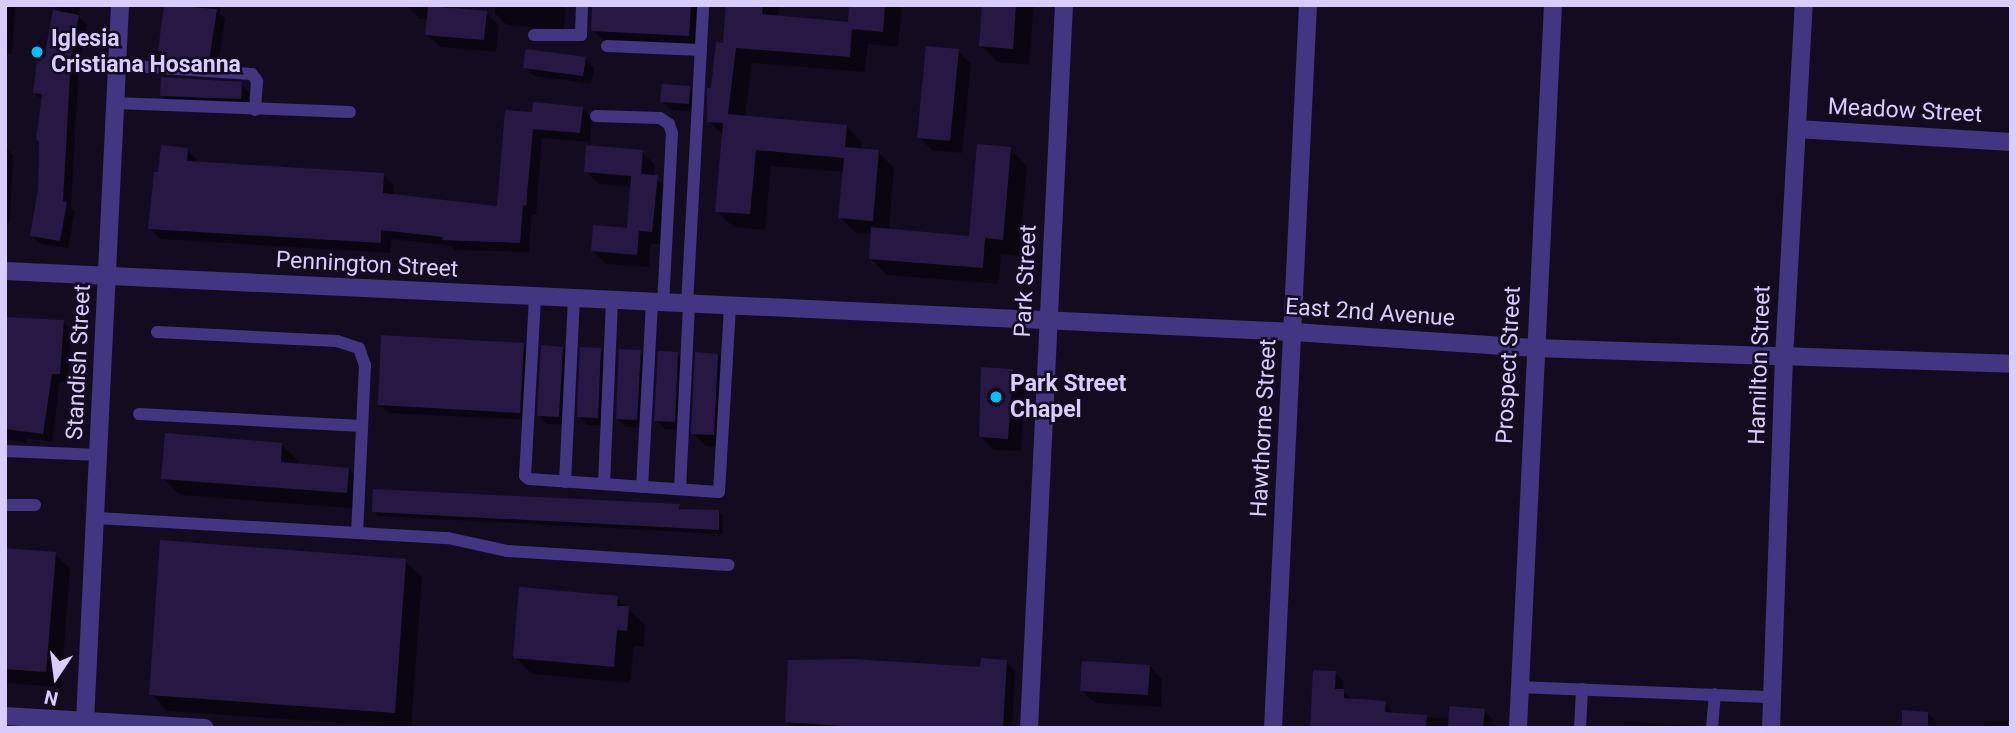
<!DOCTYPE html>
<html>
<head>
<meta charset="utf-8">
<style>
  body { margin:0 }
  #map { position:relative; width:2016px; height:733px; overflow:hidden; background:#130c21; font-family:Roboto,sans-serif }
  div>[style] { position:absolute }
  [style*='--x'] { left:calc(var(--x)*1px); top:calc(var(--y)*1px); width:calc(var(--w)*1px); rotate:calc(var(--a)*1deg) }
  .shadow>* { inset:0; background:#0007 }
  .building>* { inset:0; background:#261843 }
  .service>* { height:12px; margin:-6px; padding:0 6px; transform-origin:6px; border-radius:6px; background:#423682 }
  .minor>* { height:18px; margin:-9px; padding:0 9px; transform-origin:9px; border-radius:9px; background:#423682 }
  .tertiary>* { height:18px; margin:-9px; padding:0 9px; transform-origin:9px; border-radius:9px; background:#423682 }
  .dots>* { width:19px; height:19px; translate:-50% -50%; box-sizing:border-box; border:4px solid #130c21; border-radius:50% }
  span { translate:-50% -50%; white-space:nowrap; text-align:center; line-height:1.15; -webkit-text-stroke:5px #130c21; paint-order:stroke }
  .poi-label { font-size:23px; color:#d9cdff; font-weight:700 }
  .left { translate:0 -50%; text-align:left }
  .street-label { font-size:23px; color:#d9cdff }
  .frame { position:absolute; inset:0; border:7px solid #d9cdff; pointer-events:none }
  .north { position:absolute; left:21px; top:642px; width:70px; height:70px; -webkit-text-stroke:5px #130c21; paint-order:stroke; rotate:193deg; font-size:19px; font-weight:700; line-height:28px; text-align:center; color:#d9cdff }
  .north::after { content:''; display:block; margin:auto; width:24px; height:32px; background:#d9cdff; clip-path:polygon(50% 0,100% 100%,50% 72%,0 100%) }
</style>
</head>
<body>
<div id="map">
  <div class="shadow">
    <div style="clip-path:polygon(5px 5px,15px 5px,12px 54px,5px 54px)"></div>
    <div style="clip-path:polygon(52px 5px,80px 5px,79px 17px,87px 25px,79px 66px,71px 208px,75px 212px,68px 248px,40px 244px,32px 235px,39px 190px,43px 101px,35px 93px,60px 13px)"></div>
    <div style="clip-path:polygon(165px 5px,221px 5px,220px 14px,225px 19px,217px 70px,172px 67px,163px 58px,160px 50px)"></div>
    <div style="clip-path:polygon(406px 5px,447px 5px,447px 9px,486px 13px,499px 26px,496px 52px,440px 47px,427px 35px,428px 19px,419px 19px)"></div>
    <div style="clip-path:polygon(495px 5px,566px 5px,564px 30px,507px 25px,495px 13px)"></div>
    <div style="clip-path:polygon(594px 5px,698px 5px,701px 48px,606px 43px,593px 30px)"></div>
    <div style="clip-path:polygon(728px 5px,779px 5px,778px 18px,849px 23px,851px 5px,902px 5px,898px 47px,868px 44px,865px 72px,752px 63px,745px 118px,846px 126px,862px 142px,861px 151px,878px 152px,894px 168px,889px 230px,971px 237px,1010px 149px,1027px 166px,1019px 256px,1001px 254px,999px 284px,887px 275px,870px 258px,872px 234px,856px 233px,840px 217px,844px 172px,771px 166px,765px 230px,733px 227px,717px 211px,724px 136px,708px 121px,712px 90px,725px 45px)"></div>
    <div style="clip-path:polygon(984px 5px,1034px 5px,1029px 65px,997px 62px,981px 45px)"></div>
    <div style="clip-path:polygon(958px 51px,971px 64px,962px 153px,932px 150px,919px 137px)"></div>
    <div style="clip-path:polygon(585px 59px,594px 68px,591px 84px,534px 76px,525px 67px)"></div>
    <div style="clip-path:polygon(241px 84px,254px 97px,253px 111px,175px 108px,162px 95px)"></div>
    <div style="clip-path:polygon(689px 88px,698px 97px,697px 112px,670px 110px,662px 101px)"></div>
    <div style="clip-path:polygon(582px 108px,592px 118px,590px 142px,542px 138px,536px 215px,532px 215px,529px 252px,454px 250px,451px 246px,391px 239px,390px 253px,160px 239px,150px 229px,159px 174px,187px 150px,197px 160px,197px 164px,383px 175px,394px 185px,393px 196px,499px 207px,533px 114px)"></div>
    <div style="clip-path:polygon(5px 147px,13px 155px,10px 223px,5px 223px)"></div>
    <div style="clip-path:polygon(642px 152px,655px 165px,654px 177px,670px 190px,665px 244px,651px 244px,649px 267px,606px 264px,593px 251px,628px 230px,632px 187px,599px 184px,586px 171px)"></div>
    <div style="clip-path:polygon(5px 319px,63px 322px,71px 330px,68px 382px,60px 382px,52px 442px,27px 438px,26px 443px,5px 439px)"></div>
    <div style="clip-path:polygon(523px 344px,531px 353px,528px 420px,388px 413px,380px 405px)"></div>
    <div style="clip-path:polygon(562px 348px,571px 357px,567px 425px,547px 424px,539px 415px)"></div>
    <div style="clip-path:polygon(600px 350px,609px 358px,606px 426px,587px 425px,579px 416px)"></div>
    <div style="clip-path:polygon(640px 352px,648px 361px,645px 428px,626px 427px,617px 419px)"></div>
    <div style="clip-path:polygon(677px 354px,686px 362px,682px 430px,665px 429px,656px 420px)"></div>
    <div style="clip-path:polygon(718px 355px,731px 368px,726px 448px,706px 446px,693px 433px)"></div>
    <div style="clip-path:polygon(1012px 370px,1025px 383px,1021px 451px,994px 450px,981px 437px)"></div>
    <div style="clip-path:polygon(281px 444px,298px 461px,298px 465px,348px 469px,365px 486px,363px 509px,180px 495px,163px 478px)"></div>
    <div style="clip-path:polygon(679px 506px,683px 510px,719px 512px,723px 516px,722px 534px,378px 516px,374px 511px)"></div>
    <div style="clip-path:polygon(5px 550px,55px 554px,70px 569px,61px 687px,5px 683px)"></div>
    <div style="clip-path:polygon(405px 561px,422px 577px,411px 728px,167px 711px,151px 694px)"></div>
    <div style="clip-path:polygon(617px 598px,645px 625px,644px 647px,634px 646px,630px 683px,532px 674px,515px 657px)"></div>
    <div style="clip-path:polygon(1006px 661px,1015px 671px,1012px 728px,793px 728px,786px 722px)"></div>
    <div style="clip-path:polygon(1149px 666px,1162px 679px,1161px 707px,1095px 703px,1082px 691px)"></div>
    <div style="clip-path:polygon(1335px 673px,1344px 681px,1343px 691px,1353px 700px,1385px 703px,1393px 714px,1450px 719px,1484px 710px,1492px 719px,1492px 728px,1311px 728px)"></div>
    <div style="clip-path:polygon(1928px 713px,1936px 722px,1936px 728px,1903px 728px)"></div>
    <div style="clip-path:polygon(1624px 721px,1694px 726px,1696px 728px,1624px 728px)"></div>
    <div style="clip-path:polygon(1985px 721px,2011px 722px,2011px 728px,1985px 728px)"></div>
  </div>
  <div class="building">
    <div style="clip-path:polygon(164px 5px,217px 9px,209px 62px,161px 59px,162px 51px,158px 51px)"></div>
    <div style="clip-path:polygon(592px 5px,691px 5px,689px 36px,591px 31px)"></div>
    <div style="clip-path:polygon(726px 5px,763px 5px,762px 14px,848px 22px,849px 5px,885px 5px,883px 32px,852px 29px,850px 57px,736px 48px,728px 114px,847px 125px,845px 147px,879px 150px,873px 221px,838px 218px,844px 158px,756px 150px,750px 214px,715px 212px,723px 123px,707px 122px,707px 88px,711px 88px,716px 42px,723px 43px)"></div>
    <div style="clip-path:polygon(982px 5px,1016px 5px,1013px 49px,979px 46px)"></div>
    <div style="clip-path:polygon(428px 6px,487px 11px,484px 40px,425px 35px)"></div>
    <div style="clip-path:polygon(53px 10px,79px 15px,71px 56px,63px 201px,67px 202px,60px 241px,30px 236px,38px 190px,39px 141px,36px 140px,42px 94px,33px 93px,38px 52px,45px 53px)"></div>
    <div style="clip-path:polygon(926px 46px,959px 49px,950px 141px,917px 138px)"></div>
    <div style="clip-path:polygon(526px 49px,586px 57px,583px 76px,523px 68px)"></div>
    <div style="clip-path:polygon(161px 77px,242px 82px,241px 99px,160px 96px)"></div>
    <div style="clip-path:polygon(662px 84px,690px 86px,689px 104px,660px 102px)"></div>
    <div style="clip-path:polygon(533px 102px,583px 107px,580px 133px,533px 129px,526px 206px,523px 205px,520px 243px,442px 240px,443px 237px,381px 230px,381px 243px,148px 229px,154px 172px,158px 172px,161px 145px,188px 148px,187px 161px,384px 173px,383px 193px,497px 206px,505px 110px,532px 112px)"></div>
    <div style="clip-path:polygon(977px 144px,1011px 147px,1003px 240px,985px 238px,983px 268px,869px 259px,871px 227px,969px 236px)"></div>
    <div style="clip-path:polygon(586px 145px,643px 150px,641px 174px,658px 175px,652px 232px,639px 231px,637px 255px,591px 251px,593px 225px,627px 228px,631px 176px,584px 172px)"></div>
    <div style="clip-path:polygon(5px 317px,64px 320px,60px 374px,52px 374px,43px 434px,5px 429px)"></div>
    <div style="clip-path:polygon(381px 335px,524px 343px,520px 413px,378px 405px)"></div>
    <div style="clip-path:polygon(541px 345px,563px 347px,559px 417px,537px 416px)"></div>
    <div style="clip-path:polygon(580px 347px,601px 348px,598px 418px,577px 417px)"></div>
    <div style="clip-path:polygon(619px 349px,641px 350px,637px 420px,616px 419px)"></div>
    <div style="clip-path:polygon(658px 351px,678px 352px,675px 422px,654px 421px)"></div>
    <div style="clip-path:polygon(695px 352px,718px 354px,714px 435px,691px 434px)"></div>
    <div style="clip-path:polygon(981px 367px,1013px 369px,1008px 439px,979px 437px)"></div>
    <div style="clip-path:polygon(165px 433px,282px 443px,281px 462px,349px 468px,347px 493px,161px 479px)"></div>
    <div style="clip-path:polygon(373px 489px,680px 504px,679px 509px,719px 510px,719px 530px,372px 512px)"></div>
    <div style="clip-path:polygon(160px 540px,406px 559px,395px 713px,149px 695px)"></div>
    <div style="clip-path:polygon(5px 548px,56px 552px,46px 672px,5px 669px)"></div>
    <div style="clip-path:polygon(519px 587px,618px 596px,617px 606px,629px 606px,627px 631px,617px 630px,614px 667px,513px 658px)"></div>
    <div style="clip-path:polygon(981px 658px,1007px 660px,1003px 728px,871px 728px,785px 722px,788px 660px,852px 659px,980px 667px)"></div>
    <div style="clip-path:polygon(1082px 661px,1150px 665px,1148px 695px,1080px 691px)"></div>
    <div style="clip-path:polygon(1313px 670px,1336px 671px,1335px 689px,1344px 689px,1344px 698px,1386px 701px,1385px 712px,1427px 715px,1426px 728px,1310px 728px)"></div>
    <div style="clip-path:polygon(1449px 706px,1485px 709px,1483px 728px,1448px 728px)"></div>
    <div style="clip-path:polygon(1902px 710px,1928px 712px,1928px 728px,1902px 728px)"></div>
  </div>
  <div class="service">
    <div style="--x:534;--y:35;--w:47;--a:0"></div>
    <div style="--x:581;--y:35;--w:30;--a:-88"></div>
    <div style="--x:607;--y:46;--w:94;--a:2.4"></div>
    <div style="--x:117;--y:65;--w:135;--a:3.8"></div>
    <div style="--x:252;--y:74;--w:9;--a:54"></div>
    <div style="--x:257;--y:81;--w:29;--a:94"></div>
    <div style="--x:115;--y:103;--w:235;--a:2.2"></div>
    <div style="--x:596;--y:116;--w:64;--a:1.8"></div>
    <div style="--x:660;--y:118;--w:11;--a:34"></div>
    <div style="--x:669;--y:124;--w:9;--a:72"></div>
    <div style="--x:672;--y:133;--w:171;--a:93"></div>
    <div style="--x:535;--y:298;--w:178;--a:93.2"></div>
    <div style="--x:525;--y:476;--w:5;--a:37"></div>
    <div style="--x:529;--y:479;--w:190;--a:3.9"></div>
    <div style="--x:719;--y:492;--w:185;--a:-86.6"></div>
    <div style="--x:687;--y:305;--w:300;--a:-86.9"></div>
    <div style="--x:157;--y:332;--w:180;--a:2.9"></div>
    <div style="--x:337;--y:341;--w:23;--a:18"></div>
    <div style="--x:359;--y:348;--w:18;--a:71"></div>
    <div style="--x:365;--y:365;--w:168;--a:92.7"></div>
    <div style="--x:139;--y:414;--w:223;--a:3.1"></div>
    <div style="--x:5;--y:451;--w:94;--a:2.4"></div>
    <div style="--x:565;--y:482;--w:183;--a:-87.2"></div>
    <div style="--x:604;--y:484;--w:183;--a:-87.5"></div>
    <div style="--x:642;--y:487;--w:184;--a:-86.9"></div>
    <div style="--x:680;--y:489;--w:184;--a:-87.2"></div>
    <div style="--x:5;--y:505;--w:30;--a:0"></div>
    <div style="--x:97;--y:518;--w:352;--a:3.3"></div>
    <div style="--x:448;--y:538;--w:60;--a:12.4"></div>
    <div style="--x:507;--y:551;--w:222;--a:3.6"></div>
    <div style="--x:1520;--y:687;--w:253;--a:2.3"></div>
    <div style="--x:1580;--y:728;--w:39;--a:-87"></div>
    <div style="--x:1712;--y:728;--w:34;--a:-85"></div>
  </div>
  <div class="minor">
    <div style="--x:1797;--y:129;--w:214;--a:3.5"></div>
    <div style="--x:5;--y:271;--w:1290;--a:2.71"></div>
    <div style="--x:1294;--y:332;--w:241;--a:3.8"></div>
    <div style="--x:1534;--y:348;--w:477;--a:1.9"></div>
    <div style="--x:85;--y:721;--w:717;--a:-87.2"></div>
    <div style="--x:1029;--y:728;--w:724;--a:-87.23"></div>
    <div style="--x:1273;--y:728;--w:724;--a:-87.23"></div>
    <div style="--x:1518;--y:728;--w:724;--a:-87.23"></div>
    <div style="--x:1771;--y:728;--w:370;--a:-88"></div>
    <div style="--x:1784;--y:358;--w:354;--a:-86.8"></div>
  </div>
  <div class="tertiary">
    <div style="--x:5;--y:716;--w:200;--a:3.4"></div>
  </div>
  <div class="dots">
    <div style="left:37px;top:52px;background:#00c0f8"></div>
    <div style="left:996px;top:397px;background:#00c0f8"></div>
  </div>
  <div class="poi-label">
    <span class="left" style="left:51px;top:52px">Iglesia<br>Cristiana Hosanna</span>
    <span class="left" style="left:1010px;top:397px">Park Street<br>Chapel</span>
  </div>
  <div class="street-label">
    <span style="left:1905px;top:111px;rotate:3deg">Meadow Street</span>
    <span style="left:367px;top:265px;rotate:3deg">Pennington Street</span>
    <span style="left:1026px;top:281px;rotate:-87deg">Park Street</span>
    <span style="left:1370px;top:313px;rotate:4deg">East 2nd Avenue</span>
    <span style="left:79px;top:362px;rotate:-87deg">Standish Street</span>
    <span style="left:1509px;top:365px;rotate:-87deg">Prospect Street</span>
    <span style="left:1760px;top:365px;rotate:-88deg">Hamilton Street</span>
    <span style="left:1264px;top:428px;rotate:-87deg">Hawthorne Street</span>
  </div>
  <div class="frame"></div>
  <div class="north">N</div>
</div>
</body>
</html>
